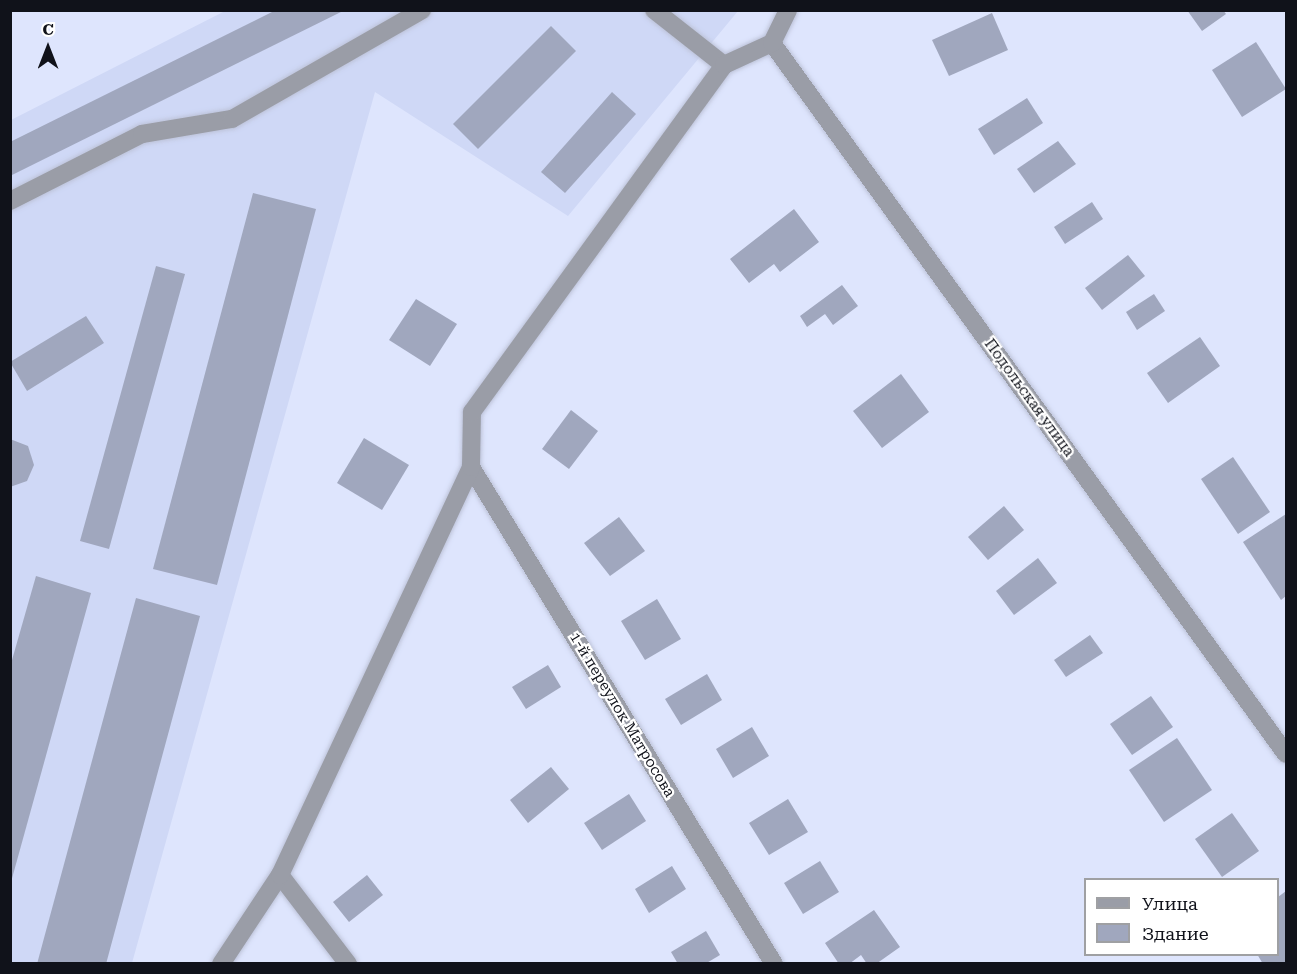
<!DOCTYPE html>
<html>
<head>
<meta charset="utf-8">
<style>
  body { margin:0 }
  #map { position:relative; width:1297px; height:974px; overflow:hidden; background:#dee5fd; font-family:"Roboto Serif",serif }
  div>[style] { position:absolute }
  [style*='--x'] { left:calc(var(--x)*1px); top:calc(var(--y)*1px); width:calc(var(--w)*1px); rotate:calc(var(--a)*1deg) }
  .built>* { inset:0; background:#cfd8f6 }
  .building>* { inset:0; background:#a0a7be }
  .roads { filter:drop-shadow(0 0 2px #bdc3d9) drop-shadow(0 0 2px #bdc3d9) }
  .minor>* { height:18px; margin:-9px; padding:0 9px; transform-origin:9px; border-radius:9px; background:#9a9da7 }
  span { translate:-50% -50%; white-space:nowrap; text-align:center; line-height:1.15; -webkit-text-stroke:4.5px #fff; paint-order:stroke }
  .street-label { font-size:15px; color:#10121a }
  .frame { position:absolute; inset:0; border:12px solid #10121a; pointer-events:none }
  .legend { position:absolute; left:1084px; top:878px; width:195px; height:78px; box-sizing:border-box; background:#fff; border:2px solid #9fa0a3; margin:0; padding:8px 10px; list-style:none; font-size:18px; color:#10121a }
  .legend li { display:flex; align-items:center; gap:12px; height:30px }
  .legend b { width:30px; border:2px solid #9fa0a3 }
  .north { position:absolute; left:18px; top:18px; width:60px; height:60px; -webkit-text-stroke:4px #fff; paint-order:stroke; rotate:0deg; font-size:16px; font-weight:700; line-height:24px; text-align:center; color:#10121a }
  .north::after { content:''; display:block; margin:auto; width:21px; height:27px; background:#10121a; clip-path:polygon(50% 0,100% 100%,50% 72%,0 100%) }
</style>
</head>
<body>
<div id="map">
  <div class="built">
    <div style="clip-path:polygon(225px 11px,738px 11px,568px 216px,375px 92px,132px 963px,11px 964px,11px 120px)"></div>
  </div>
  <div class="building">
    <div style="clip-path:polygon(276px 10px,345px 10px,10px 176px,10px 142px)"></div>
    <div style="clip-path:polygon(1187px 10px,1223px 10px,1226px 14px,1202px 31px)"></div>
    <div style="clip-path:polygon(992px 13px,1008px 50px,949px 76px,932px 40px)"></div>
    <div style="clip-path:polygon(551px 26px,576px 51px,478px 149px,453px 124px)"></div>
    <div style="clip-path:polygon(1256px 42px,1286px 89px,1242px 117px,1212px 70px)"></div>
    <div style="clip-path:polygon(612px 92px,636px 114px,565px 193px,541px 172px)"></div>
    <div style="clip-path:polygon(1027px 98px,1043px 123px,994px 155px,978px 129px)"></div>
    <div style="clip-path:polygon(1058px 141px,1076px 164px,1034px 193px,1017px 169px)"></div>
    <div style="clip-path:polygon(253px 193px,316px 209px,217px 585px,153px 569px)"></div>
    <div style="clip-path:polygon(1092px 202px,1103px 219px,1065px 244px,1054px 227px)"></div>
    <div style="clip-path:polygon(794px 209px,819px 242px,780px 272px,774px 264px,749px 283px,730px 259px)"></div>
    <div style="clip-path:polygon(1128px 255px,1145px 276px,1102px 310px,1085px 288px)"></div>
    <div style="clip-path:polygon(156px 266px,185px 274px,109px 549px,80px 541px)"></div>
    <div style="clip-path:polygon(842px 285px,858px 306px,833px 325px,825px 314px,807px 327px,800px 316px)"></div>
    <div style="clip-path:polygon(1154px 294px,1165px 311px,1137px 330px,1126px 312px)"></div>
    <div style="clip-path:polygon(416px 299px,457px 324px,430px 366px,389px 340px)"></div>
    <div style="clip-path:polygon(86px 316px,104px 343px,27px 391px,10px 362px)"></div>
    <div style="clip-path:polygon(1200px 337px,1220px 366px,1168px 403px,1147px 373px)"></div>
    <div style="clip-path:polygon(901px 374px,929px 412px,882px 448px,853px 411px)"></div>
    <div style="clip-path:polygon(571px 410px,598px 431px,569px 469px,542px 449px)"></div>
    <div style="clip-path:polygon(364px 438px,409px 465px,382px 510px,337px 483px)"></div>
    <div style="clip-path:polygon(10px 439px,28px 446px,34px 465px,27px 481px,10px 487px)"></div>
    <div style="clip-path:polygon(1233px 457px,1270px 512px,1238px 534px,1201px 479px)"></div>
    <div style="clip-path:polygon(1004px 506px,1024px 530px,988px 560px,968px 537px)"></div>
    <div style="clip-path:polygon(1286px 514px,1286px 596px,1281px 600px,1243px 542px)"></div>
    <div style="clip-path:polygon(619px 517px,645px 551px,610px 576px,584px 543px)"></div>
    <div style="clip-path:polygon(1038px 558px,1057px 583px,1014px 615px,996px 591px)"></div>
    <div style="clip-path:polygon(36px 576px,91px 593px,11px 882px,10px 667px)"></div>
    <div style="clip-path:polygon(136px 598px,200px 616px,106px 964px,37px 964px)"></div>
    <div style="clip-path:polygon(657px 599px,681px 639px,645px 660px,621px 621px)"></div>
    <div style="clip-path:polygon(1090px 635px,1103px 653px,1066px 677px,1054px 660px)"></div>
    <div style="clip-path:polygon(548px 665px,561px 687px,526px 709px,512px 687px)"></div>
    <div style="clip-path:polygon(707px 674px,722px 700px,681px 725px,665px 699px)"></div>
    <div style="clip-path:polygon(1151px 696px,1173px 727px,1132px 755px,1110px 724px)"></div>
    <div style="clip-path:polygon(752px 727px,769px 756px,733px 778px,716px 749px)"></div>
    <div style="clip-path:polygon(1177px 738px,1212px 790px,1164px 822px,1129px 770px)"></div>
    <div style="clip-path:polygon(551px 767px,569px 789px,528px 823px,510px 800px)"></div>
    <div style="clip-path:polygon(629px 794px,646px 821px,602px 850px,584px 823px)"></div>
    <div style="clip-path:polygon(788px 799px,808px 832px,769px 855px,749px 823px)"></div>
    <div style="clip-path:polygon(1232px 813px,1259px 851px,1222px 877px,1195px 839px)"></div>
    <div style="clip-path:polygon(820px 861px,839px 892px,803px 914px,784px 883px)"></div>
    <div style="clip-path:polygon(672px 866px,686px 889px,649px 913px,635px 889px)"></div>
    <div style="clip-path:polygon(367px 875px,383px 895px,349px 922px,333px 902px)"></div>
    <div style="clip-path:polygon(1286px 891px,1286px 964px,1263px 964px,1257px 954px,1278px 954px,1278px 897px)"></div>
    <div style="clip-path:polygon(874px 910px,900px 947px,876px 964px,867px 964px,861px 955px,849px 964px,839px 964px,825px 943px)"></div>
    <div style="clip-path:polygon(706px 931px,720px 955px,705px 964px,678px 964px,671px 952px)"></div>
  </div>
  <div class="roads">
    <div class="minor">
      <div style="--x:654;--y:10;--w:89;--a:38.2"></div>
      <div style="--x:772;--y:43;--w:877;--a:54.14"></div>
      <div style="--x:10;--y:201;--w:148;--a:-26.9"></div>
      <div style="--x:142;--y:134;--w:91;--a:-9.5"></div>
      <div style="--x:232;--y:119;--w:219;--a:-29.8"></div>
      <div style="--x:471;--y:467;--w:582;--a:58.63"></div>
      <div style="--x:280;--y:875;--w:112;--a:52.6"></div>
      <div style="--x:221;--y:964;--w:107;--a:-56.5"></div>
      <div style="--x:280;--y:875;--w:450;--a:-64.9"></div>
      <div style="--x:471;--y:467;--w:55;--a:-89"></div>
      <div style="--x:472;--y:412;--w:429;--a:-54"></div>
      <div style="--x:724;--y:65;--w:53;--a:-24.6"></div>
      <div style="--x:772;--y:43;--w:37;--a:-64"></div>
    </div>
  </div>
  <div class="street-label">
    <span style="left:1029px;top:398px;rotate:54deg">Подольская улица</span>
    <span style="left:622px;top:715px;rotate:59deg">1-й переулок Матросова</span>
  </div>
  <div class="frame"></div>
  <ul class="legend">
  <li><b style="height:8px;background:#9a9da7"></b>Улица</li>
  <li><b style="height:16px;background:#a0a7be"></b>Здание</li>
  </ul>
  <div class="north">С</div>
</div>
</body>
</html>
